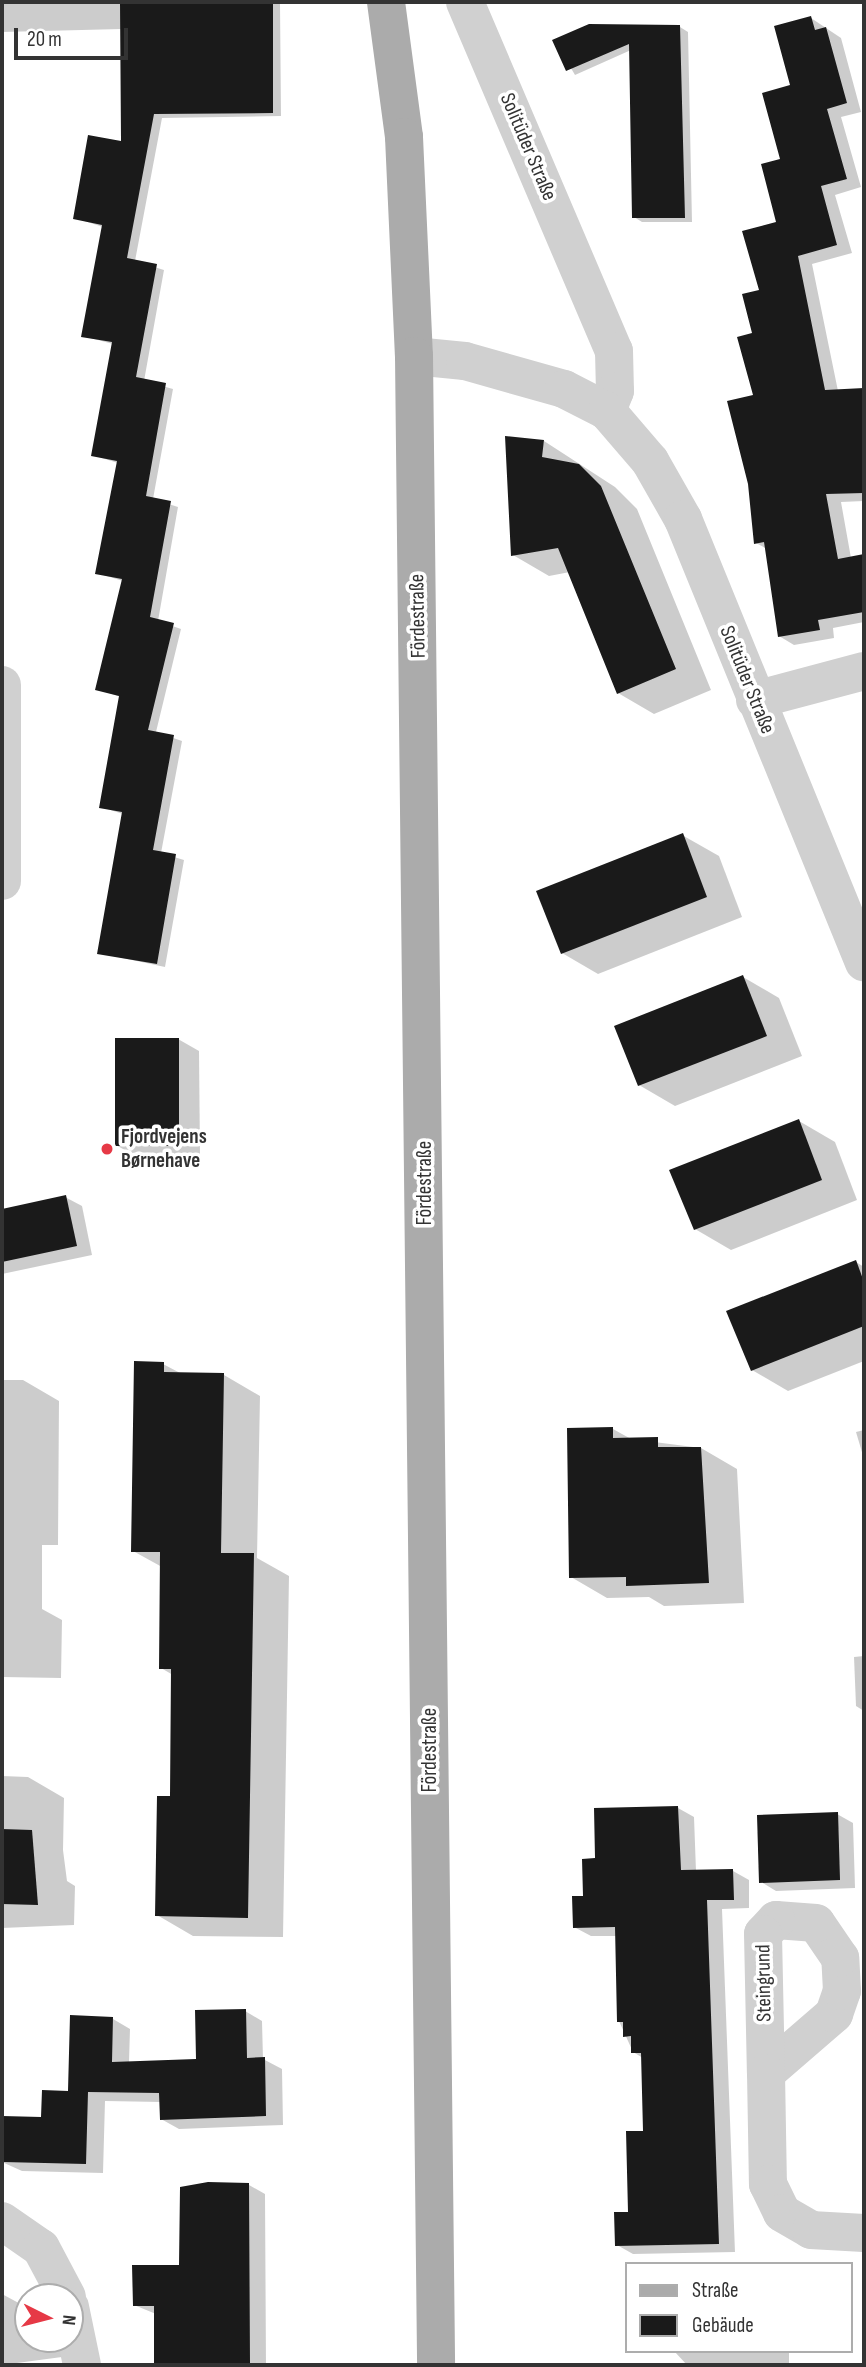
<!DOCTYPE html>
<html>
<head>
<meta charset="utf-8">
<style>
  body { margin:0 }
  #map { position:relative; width:866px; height:2367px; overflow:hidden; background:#fff; font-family:"Sofia Sans Condensed",sans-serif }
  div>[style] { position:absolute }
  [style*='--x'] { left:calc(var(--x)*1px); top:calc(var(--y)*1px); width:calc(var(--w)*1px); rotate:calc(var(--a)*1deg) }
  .shadow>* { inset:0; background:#0003 }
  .building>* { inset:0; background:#1a1a1a }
  .minor>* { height:38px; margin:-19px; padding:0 19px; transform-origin:19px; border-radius:19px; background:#d0d0d0 }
  .major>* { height:38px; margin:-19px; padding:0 19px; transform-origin:19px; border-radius:19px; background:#ababab }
  .dots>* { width:19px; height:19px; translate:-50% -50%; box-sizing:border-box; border:4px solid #fff; border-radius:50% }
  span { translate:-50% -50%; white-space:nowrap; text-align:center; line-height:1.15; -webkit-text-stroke:7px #fff; paint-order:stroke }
  .street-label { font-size:21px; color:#333 }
  .poi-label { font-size:21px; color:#333; font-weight:700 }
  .left { translate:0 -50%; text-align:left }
  .frame { position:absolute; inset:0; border:4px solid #333; pointer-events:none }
  .legend { position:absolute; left:625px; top:2262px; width:228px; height:91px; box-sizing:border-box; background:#fff; border:2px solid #adadad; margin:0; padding:9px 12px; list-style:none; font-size:21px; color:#333 }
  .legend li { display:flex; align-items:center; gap:14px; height:35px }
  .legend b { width:35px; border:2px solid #adadad }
  .north { position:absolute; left:14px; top:2283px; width:70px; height:70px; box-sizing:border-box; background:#fff; border:2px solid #adadad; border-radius:50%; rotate:96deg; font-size:19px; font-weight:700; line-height:28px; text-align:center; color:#333 }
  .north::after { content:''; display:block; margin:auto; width:24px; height:32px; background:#e63946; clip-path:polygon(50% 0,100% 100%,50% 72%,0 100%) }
  .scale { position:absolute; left:14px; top:28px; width:114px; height:32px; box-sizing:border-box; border:4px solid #333; border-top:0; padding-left:9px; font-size:21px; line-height:24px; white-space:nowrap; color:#333; -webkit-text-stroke:5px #fff; paint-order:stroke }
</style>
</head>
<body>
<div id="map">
  <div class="shadow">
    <div style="clip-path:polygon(2px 2px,280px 2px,281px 116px,162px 118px,135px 261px,164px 270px,144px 381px,173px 389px,153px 499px,178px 507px,158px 621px,181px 629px,156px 732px,182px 741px,161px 853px,184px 860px,165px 967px,99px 953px,123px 814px,101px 807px,121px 697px,97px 689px,123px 581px,97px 573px,118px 463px,92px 455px,113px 344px,83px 336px,103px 227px,75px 218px,123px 143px,122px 29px,2px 32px)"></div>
    <div style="clip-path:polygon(811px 18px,841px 38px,861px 112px,841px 117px,861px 187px,835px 195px,852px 253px,812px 264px,838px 391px,864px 390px,864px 501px,841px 502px,851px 558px,864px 556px,864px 622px,833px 628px,834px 638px,794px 645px,779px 636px,767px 549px,756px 543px,754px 334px,778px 223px,792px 87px)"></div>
    <div style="clip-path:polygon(680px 27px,688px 32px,692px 222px,642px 222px,634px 217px,631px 50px,575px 75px,555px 41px)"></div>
    <div style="clip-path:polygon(544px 441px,615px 487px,637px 509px,711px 690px,654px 714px,618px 693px,570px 572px,549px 576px,513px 555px)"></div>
    <div style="clip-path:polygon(682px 835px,719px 856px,742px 917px,598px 974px,562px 953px)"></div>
    <div style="clip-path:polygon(743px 977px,779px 998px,802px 1056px,675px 1106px,639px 1085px)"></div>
    <div style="clip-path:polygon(178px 1039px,199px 1051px,200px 1157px,137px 1157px,116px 1145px)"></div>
    <div style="clip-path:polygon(799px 1121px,835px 1142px,857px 1200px,731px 1250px,695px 1229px)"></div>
    <div style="clip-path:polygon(65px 1197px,82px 1206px,92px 1255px,2px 1274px,2px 1210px)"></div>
    <div style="clip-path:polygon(856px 1262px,864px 1267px,864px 1361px,788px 1391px,752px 1370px)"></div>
    <div style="clip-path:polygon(163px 1364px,182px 1374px,224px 1375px,260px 1396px,257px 1558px,289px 1576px,283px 1937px,193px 1936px,157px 1915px,171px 1798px,173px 1675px,161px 1668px,162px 1567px,133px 1551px)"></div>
    <div style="clip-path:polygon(2px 1380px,23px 1380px,59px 1401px,58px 1545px,42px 1545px,42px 1609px,62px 1620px,61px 1678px,2px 1677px)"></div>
    <div style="clip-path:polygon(613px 1429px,631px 1439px,701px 1448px,737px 1469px,744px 1603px,664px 1606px,649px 1597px,607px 1598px,571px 1577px)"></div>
    <div style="clip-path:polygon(864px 1430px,864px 1459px,856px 1432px)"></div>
    <div style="clip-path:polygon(864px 1656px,864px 1711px,856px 1706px,854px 1657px)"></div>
    <div style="clip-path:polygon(2px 1776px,28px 1777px,64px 1798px,63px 1850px,67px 1881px,75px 1886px,74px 1925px,2px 1928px)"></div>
    <div style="clip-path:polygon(678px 1808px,694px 1817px,696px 1871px,733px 1871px,749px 1880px,749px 1908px,722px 1909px,735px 2252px,633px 2254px,617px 2245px,630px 2214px,645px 2132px,643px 2058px,633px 2052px,619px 2021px,617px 1936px,591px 1936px,574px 1927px,597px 1860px)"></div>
    <div style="clip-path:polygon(837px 1814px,853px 1823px,855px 1888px,776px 1891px,761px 1882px)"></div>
    <div style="clip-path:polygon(245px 2011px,262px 2021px,263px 2059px,282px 2069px,283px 2125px,179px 2129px,161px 2119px,161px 2102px,105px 2101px,103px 2173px,22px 2171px,2px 2162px,2px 2118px,43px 2119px,70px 2092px,113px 2019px,130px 2029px,129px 2063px,198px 2061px)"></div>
    <div style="clip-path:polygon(249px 2185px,265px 2194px,266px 2365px,154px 2365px,156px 2314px,134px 2305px,181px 2266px)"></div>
    <div style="clip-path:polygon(2px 2294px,28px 2308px,28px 2339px,58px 2339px,62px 2357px,2px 2365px)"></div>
    <div style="clip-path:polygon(674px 2351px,789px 2351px,789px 2365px,687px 2365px)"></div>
  </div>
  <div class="building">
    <div style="clip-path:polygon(120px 2px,273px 2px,273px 113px,154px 114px,127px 258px,157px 264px,136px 377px,166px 383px,146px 496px,171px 501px,150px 617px,174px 623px,148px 730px,174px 735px,153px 850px,176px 854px,157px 964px,97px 954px,122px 812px,99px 808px,119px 696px,95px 690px,122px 579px,95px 574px,117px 461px,91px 456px,112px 342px,81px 337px,102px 225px,73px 219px,88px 135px,121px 141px)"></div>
    <div style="clip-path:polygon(811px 16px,815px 30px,826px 27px,847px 103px,827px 109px,847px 179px,821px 186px,837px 245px,798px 256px,825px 390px,864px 388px,864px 493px,826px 494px,838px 559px,864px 554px,864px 612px,818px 620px,820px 630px,778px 637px,764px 542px,754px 544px,748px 484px,727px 401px,753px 395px,737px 337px,752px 333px,742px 294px,759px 290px,742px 231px,776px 222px,761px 164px,780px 159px,762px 93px,790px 85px,774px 26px)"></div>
    <div style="clip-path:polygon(589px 24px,680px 25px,685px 218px,632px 218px,629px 44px,566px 71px,552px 40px)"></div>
    <div style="clip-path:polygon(505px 436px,544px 440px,542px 457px,579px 464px,601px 486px,676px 669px,617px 694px,558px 548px,511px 556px)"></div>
    <div style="clip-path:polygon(683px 833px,707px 897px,561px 954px,536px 891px)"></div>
    <div style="clip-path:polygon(743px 975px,767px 1036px,638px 1086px,614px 1026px)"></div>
    <div style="clip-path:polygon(115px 1038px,179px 1038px,179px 1146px,115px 1146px)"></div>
    <div style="clip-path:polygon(799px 1119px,822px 1180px,694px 1230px,669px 1170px)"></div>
    <div style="clip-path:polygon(66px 1195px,77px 1246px,2px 1262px,2px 1209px)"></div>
    <div style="clip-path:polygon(856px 1260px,864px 1282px,864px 1326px,751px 1371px,726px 1311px)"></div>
    <div style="clip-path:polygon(134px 1361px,164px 1362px,164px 1372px,224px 1373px,221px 1553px,254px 1553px,248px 1918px,155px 1916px,157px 1796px,170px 1796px,171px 1669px,159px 1669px,160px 1552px,131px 1552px)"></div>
    <div style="clip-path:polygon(613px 1427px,613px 1438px,658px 1437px,658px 1447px,701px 1447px,709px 1583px,626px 1586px,626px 1577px,569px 1578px,567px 1428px)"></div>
    <div style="clip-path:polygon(678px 1806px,681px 1870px,733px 1869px,734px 1900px,707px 1900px,719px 2244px,615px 2246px,614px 2212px,628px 2212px,626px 2131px,643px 2131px,641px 2053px,631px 2053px,631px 2036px,623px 2037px,623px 2022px,617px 2022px,615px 1927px,573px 1928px,572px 1896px,583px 1896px,582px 1859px,595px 1858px,594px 1808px)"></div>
    <div style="clip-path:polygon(838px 1812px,840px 1880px,759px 1883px,757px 1815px)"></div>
    <div style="clip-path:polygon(2px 1829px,32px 1830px,38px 1905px,2px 1904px)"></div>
    <div style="clip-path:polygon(246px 2009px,247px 2058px,265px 2057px,266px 2116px,160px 2120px,159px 2093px,88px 2092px,86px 2164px,3px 2162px,2px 2116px,41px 2117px,42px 2090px,68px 2091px,70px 2015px,113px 2017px,112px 2062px,196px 2059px,195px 2010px)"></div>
    <div style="clip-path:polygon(208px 2182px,249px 2183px,250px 2365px,154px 2365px,154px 2306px,133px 2306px,132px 2265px,179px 2265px,180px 2187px)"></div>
  </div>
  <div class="minor">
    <div style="--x:465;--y:2;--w:379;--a:66.9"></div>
    <div style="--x:614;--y:351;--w:40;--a:88.6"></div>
    <div style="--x:615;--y:391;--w:22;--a:112"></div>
    <div style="--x:414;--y:356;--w:51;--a:5.6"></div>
    <div style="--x:465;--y:361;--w:103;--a:15.8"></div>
    <div style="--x:564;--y:389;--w:48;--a:27.1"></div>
    <div style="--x:607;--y:411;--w:66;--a:49.3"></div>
    <div style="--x:650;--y:461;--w:67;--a:60.4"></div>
    <div style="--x:683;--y:519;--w:479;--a:67.8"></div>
    <div style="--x:2;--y:685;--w:196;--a:90"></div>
    <div style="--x:755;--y:700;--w:113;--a:-14.9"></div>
    <div style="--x:766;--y:2073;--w:90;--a:-40.9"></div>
    <div style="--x:834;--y:2014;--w:24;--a:-71"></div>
    <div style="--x:842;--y:1991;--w:33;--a:-93"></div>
    <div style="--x:840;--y:1958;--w:42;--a:-124.4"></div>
    <div style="--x:816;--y:1923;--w:40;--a:-175.7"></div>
    <div style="--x:776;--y:1920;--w:19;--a:133"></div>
    <div style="--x:763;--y:1934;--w:139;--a:88.8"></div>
    <div style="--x:766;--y:2073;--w:111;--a:89"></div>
    <div style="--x:768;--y:2184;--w:32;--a:64"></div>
    <div style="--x:782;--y:2213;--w:34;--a:30"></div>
    <div style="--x:811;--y:2230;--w:53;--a:3.2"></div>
    <div style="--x:2;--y:2221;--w:47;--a:34.7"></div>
    <div style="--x:41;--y:2248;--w:55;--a:62"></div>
    <div style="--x:70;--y:2307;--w:59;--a:78.3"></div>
  </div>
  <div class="major">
    <div style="--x:386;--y:2;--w:136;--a:82.4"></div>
    <div style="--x:404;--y:137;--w:219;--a:87.4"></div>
    <div style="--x:414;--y:356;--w:2009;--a:89.37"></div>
  </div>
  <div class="dots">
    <div style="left:107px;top:1149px;background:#e63946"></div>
  </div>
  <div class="street-label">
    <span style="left:528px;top:147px;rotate:67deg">Solitüder Straße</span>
    <span style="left:418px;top:616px;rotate:-91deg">Fördestraße</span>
    <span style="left:747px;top:680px;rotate:68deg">Solitüder Straße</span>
    <span style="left:425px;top:1183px;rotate:-90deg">Fördestraße</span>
    <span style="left:430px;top:1750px;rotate:-90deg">Fördestraße</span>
    <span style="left:764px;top:1983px;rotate:-91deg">Steingrund</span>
  </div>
  <div class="poi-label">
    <span class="left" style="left:121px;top:1149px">Fjordvejens<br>Børnehave</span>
  </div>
  <div class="frame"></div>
  <ul class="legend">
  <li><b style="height:9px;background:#ababab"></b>Straße</li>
  <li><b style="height:19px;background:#1a1a1a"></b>Gebäude</li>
  </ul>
  <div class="north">N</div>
  <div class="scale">20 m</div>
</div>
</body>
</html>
